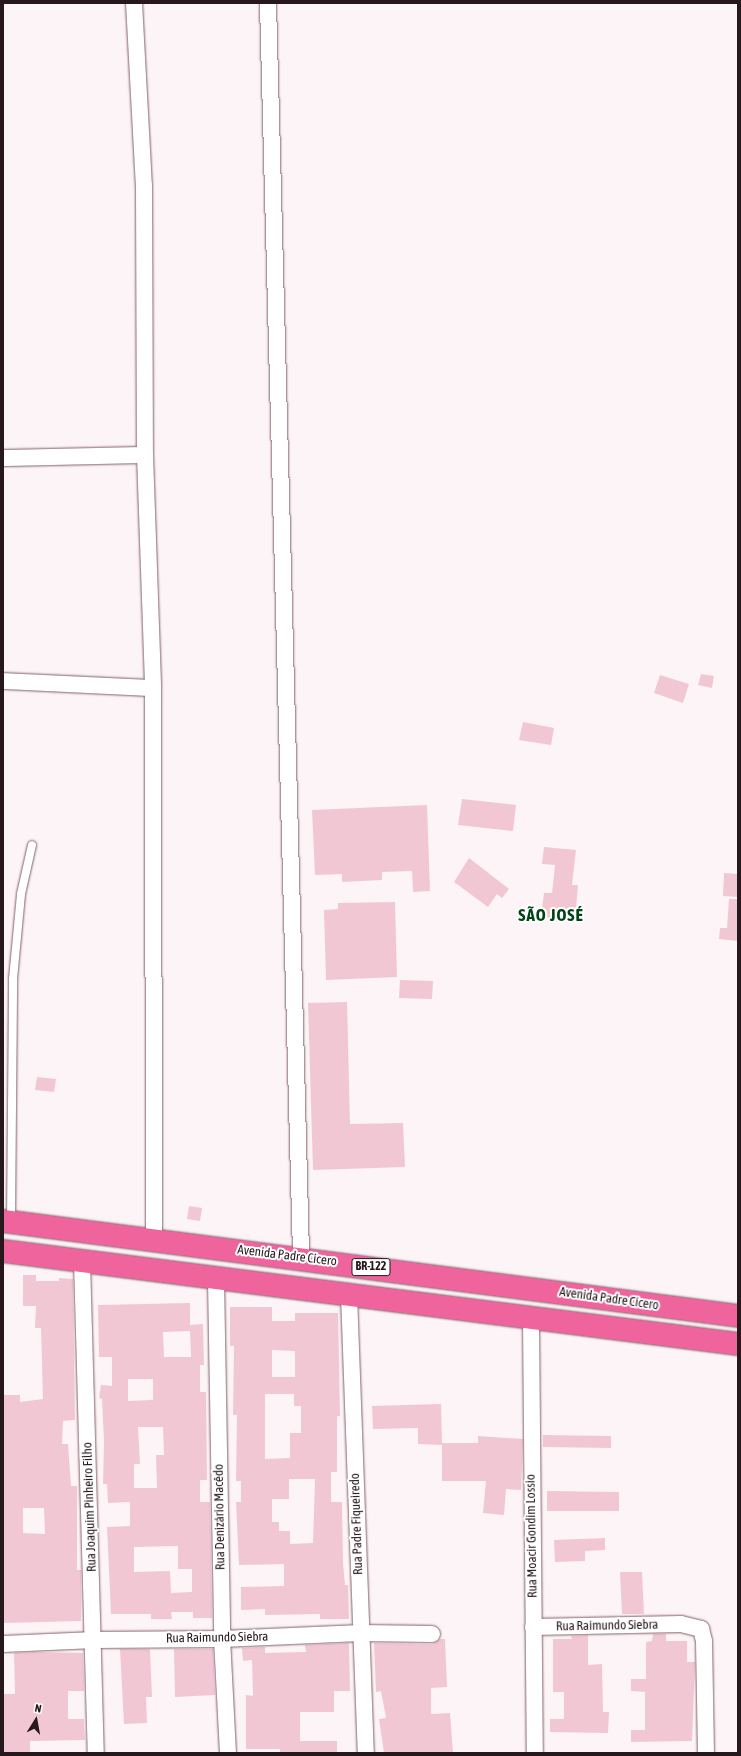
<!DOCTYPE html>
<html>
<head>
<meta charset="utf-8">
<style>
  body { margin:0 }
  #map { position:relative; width:741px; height:1756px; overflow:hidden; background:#fcf4f6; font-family:"Asap Condensed",sans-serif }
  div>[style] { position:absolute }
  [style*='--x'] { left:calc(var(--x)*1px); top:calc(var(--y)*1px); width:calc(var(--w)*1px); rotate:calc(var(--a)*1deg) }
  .building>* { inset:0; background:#f2c7d4 }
  .roads { filter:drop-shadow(0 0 1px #84606b) drop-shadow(0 0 1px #84606b) }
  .lane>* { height:8px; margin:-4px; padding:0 4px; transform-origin:4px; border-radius:4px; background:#fff }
  .street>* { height:16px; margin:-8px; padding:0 8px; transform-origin:8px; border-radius:8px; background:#fff }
  .highway>* { height:22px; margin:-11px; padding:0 11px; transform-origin:11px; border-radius:11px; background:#f0649d }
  span { translate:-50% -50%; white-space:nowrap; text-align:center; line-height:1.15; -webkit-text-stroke:4px #fff; paint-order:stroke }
  .shield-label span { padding:1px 3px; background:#fff; border:1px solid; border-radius:3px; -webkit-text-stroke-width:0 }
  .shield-label { font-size:12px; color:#26181d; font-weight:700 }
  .street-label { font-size:13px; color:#26181d }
  .district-label { font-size:17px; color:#004314; font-weight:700; letter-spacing:1px }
  .frame { position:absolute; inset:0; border:4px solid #26181d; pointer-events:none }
  .north { position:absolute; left:16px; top:1700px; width:40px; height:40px; -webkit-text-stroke:3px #fff; paint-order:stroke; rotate:11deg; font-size:11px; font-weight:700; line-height:16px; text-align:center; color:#26181d }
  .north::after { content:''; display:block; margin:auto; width:14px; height:18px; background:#26181d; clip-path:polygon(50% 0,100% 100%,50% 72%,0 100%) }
</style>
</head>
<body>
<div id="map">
  <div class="building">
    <div style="clip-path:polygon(701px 674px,714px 676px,712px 688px,698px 685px)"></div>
    <div style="clip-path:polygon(660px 675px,689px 684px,683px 703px,654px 693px)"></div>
    <div style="clip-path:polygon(523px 722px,554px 728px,551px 745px,519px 740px)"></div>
    <div style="clip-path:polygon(462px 799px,516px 805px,513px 831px,458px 825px)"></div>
    <div style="clip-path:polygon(427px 805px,430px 891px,413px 892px,412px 871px,382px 872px,382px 880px,342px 882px,342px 874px,315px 875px,312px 810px)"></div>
    <div style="clip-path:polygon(544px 847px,576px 850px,572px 885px,578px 885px,575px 920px,541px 917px,544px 893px,552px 893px,555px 865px,542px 864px)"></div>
    <div style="clip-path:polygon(469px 858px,509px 889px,502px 898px,497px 894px,488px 907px,454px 882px)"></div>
    <div style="clip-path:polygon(724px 873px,738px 874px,738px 897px,723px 896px)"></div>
    <div style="clip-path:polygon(729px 899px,738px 899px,738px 941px,719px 939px,720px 928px,727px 928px)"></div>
    <div style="clip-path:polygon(395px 902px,397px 977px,326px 980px,324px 910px,338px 909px,338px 903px)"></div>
    <div style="clip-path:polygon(400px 980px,433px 981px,432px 999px,399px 998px)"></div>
    <div style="clip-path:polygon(347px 1002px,350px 1124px,403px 1123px,405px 1167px,313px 1170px,308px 1003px)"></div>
    <div style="clip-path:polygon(37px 1077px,56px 1079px,54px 1092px,35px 1090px)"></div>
    <div style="clip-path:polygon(189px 1206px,202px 1208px,200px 1221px,187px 1219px)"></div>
    <div style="clip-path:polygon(evenodd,23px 1275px,36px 1275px,36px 1281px,59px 1281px,59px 1278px,73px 1279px,75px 1420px,63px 1421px,62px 1444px,68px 1444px,71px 1486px,77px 1486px,77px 1570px,81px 1570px,81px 1621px,3px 1623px,3px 1395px,20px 1395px,20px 1402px,43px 1399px,41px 1328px,35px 1328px,36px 1306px,23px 1306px,23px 1275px,23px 1508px,44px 1508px,45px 1534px,23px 1533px,23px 1508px)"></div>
    <div style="clip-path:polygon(evenodd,190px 1303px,190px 1325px,203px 1324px,204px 1365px,200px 1365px,200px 1392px,206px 1392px,207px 1480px,200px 1480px,200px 1502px,210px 1502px,212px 1618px,193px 1618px,193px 1612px,171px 1612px,172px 1619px,151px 1619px,151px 1614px,111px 1614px,107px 1527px,130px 1526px,130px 1502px,108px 1503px,107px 1484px,103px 1484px,104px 1442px,102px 1399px,99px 1398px,101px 1385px,112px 1386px,112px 1357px,99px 1357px,98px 1305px,190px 1303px,190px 1331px,191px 1357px,164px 1357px,163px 1332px,190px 1331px,190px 1303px,128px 1379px,153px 1379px,153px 1400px,128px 1401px,128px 1379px,190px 1303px,138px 1427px,163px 1427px,164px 1455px,156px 1455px,157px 1488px,134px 1488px,134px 1464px,140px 1464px,138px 1427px,190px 1303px,178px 1546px,178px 1569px,192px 1569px,192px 1592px,171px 1593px,170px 1571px,134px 1572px,134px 1547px,178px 1546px)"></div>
    <div style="clip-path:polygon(evenodd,230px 1307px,272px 1307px,272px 1321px,295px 1321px,295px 1313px,338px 1313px,340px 1416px,337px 1416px,337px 1472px,331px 1472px,331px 1502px,342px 1502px,343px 1563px,345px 1585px,348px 1585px,349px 1619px,320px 1619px,320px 1614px,265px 1615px,265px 1609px,241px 1610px,241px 1587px,284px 1586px,284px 1564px,239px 1565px,236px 1502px,241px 1502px,241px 1481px,236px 1481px,237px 1415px,233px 1415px,234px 1346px,230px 1346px,230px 1307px,272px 1350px,295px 1351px,295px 1377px,272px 1377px,272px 1350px,230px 1307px,265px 1394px,294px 1394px,294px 1406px,301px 1406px,301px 1433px,290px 1433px,290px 1458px,265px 1459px,265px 1394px,230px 1307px,289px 1479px,315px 1479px,313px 1543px,290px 1544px,290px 1531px,279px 1531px,279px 1522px,272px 1522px,272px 1499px,289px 1499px,289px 1479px)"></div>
    <div style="clip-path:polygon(441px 1404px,442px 1443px,478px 1443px,478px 1436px,523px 1439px,521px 1490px,506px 1489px,504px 1515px,483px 1513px,486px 1481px,442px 1481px,442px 1445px,418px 1444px,418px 1428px,373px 1429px,372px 1406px)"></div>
    <div style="clip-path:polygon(543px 1435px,611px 1436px,611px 1448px,543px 1447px)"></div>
    <div style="clip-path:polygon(547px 1491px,619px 1492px,619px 1511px,547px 1511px)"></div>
    <div style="clip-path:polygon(605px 1538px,605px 1550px,585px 1551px,585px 1561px,555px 1562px,554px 1540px)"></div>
    <div style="clip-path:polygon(620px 1572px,642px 1572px,644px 1614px,622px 1614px)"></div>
    <div style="clip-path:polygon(653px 1634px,666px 1634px,666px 1641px,687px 1641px,687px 1662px,695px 1662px,692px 1741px,631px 1742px,631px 1730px,645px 1730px,645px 1692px,631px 1691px,631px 1679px,646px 1679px,646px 1642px,652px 1641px)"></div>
    <div style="clip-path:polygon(588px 1635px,588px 1665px,602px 1664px,603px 1712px,609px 1712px,608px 1733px,550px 1732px,550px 1719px,564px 1719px,564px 1692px,553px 1692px,553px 1639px,572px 1639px,571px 1636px)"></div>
    <div style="clip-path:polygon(440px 1639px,445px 1639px,447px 1687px,431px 1688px,431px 1714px,450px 1713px,453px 1753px,384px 1753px,379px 1719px,386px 1718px,381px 1691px,376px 1692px,374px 1643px,432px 1644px)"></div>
    <div style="clip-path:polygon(349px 1643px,350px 1691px,334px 1691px,334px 1712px,300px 1712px,300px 1741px,337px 1741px,337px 1753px,280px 1753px,280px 1749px,246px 1749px,246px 1695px,253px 1696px,252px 1660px,243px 1661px,242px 1648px,265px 1647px,265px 1653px,306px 1652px,305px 1645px)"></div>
    <div style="clip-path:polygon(120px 1649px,150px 1649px,152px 1697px,146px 1697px,147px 1723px,124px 1724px)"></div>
    <div style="clip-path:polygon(174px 1649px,213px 1649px,215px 1695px,175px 1697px)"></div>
    <div style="clip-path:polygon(33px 1652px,83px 1653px,84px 1691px,68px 1691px,68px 1719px,84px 1719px,85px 1740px,30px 1741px,30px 1753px,3px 1753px,3px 1694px,15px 1694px,14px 1653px)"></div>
  </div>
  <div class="roads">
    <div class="lane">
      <div style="--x:11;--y:1221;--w:242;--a:-89.5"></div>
      <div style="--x:13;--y:979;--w:85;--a:-84.6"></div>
      <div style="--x:21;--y:894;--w:50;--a:-77.3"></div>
    </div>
    <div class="street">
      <div style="--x:134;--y:3;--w:183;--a:86.9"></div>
      <div style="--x:144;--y:186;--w:269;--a:89.8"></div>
      <div style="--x:145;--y:455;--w:233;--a:88"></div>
      <div style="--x:153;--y:688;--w:551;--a:89.9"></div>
      <div style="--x:268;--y:3;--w:1255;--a:88.49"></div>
      <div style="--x:3;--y:458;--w:142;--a:-1.2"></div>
      <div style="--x:3;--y:681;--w:150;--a:2.7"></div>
      <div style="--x:82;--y:1261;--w:492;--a:88.4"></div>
      <div style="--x:216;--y:1280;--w:359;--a:89"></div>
      <div style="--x:222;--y:1639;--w:114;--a:87"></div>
      <div style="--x:349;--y:1295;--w:458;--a:87.9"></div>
      <div style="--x:531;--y:1318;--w:435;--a:89.5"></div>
      <div style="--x:533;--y:1627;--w:148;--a:-1.2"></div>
      <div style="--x:681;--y:1624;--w:21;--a:14"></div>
      <div style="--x:701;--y:1629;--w:12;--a:76"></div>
      <div style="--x:704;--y:1641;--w:112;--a:89"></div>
      <div style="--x:3;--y:1644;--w:92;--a:-2.5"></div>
      <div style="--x:95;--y:1640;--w:127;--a:-0.5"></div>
      <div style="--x:222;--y:1639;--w:139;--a:-2.5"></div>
      <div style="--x:361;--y:1633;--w:71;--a:0.8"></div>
    </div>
    <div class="highway">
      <div style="--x:3;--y:1221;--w:741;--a:7.36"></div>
      <div style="--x:3;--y:1251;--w:741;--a:7.21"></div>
    </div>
  </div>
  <div class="shield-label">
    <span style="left:371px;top:1267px">BR-122</span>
  </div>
  <div class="street-label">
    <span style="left:287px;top:1256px;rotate:7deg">Avenida Padre Cícero</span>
    <span style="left:609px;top:1299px;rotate:8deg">Avenida Padre Cícero</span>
    <span style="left:90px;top:1507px;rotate:-92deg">Rua Joaquim Pinheiro Filho</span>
    <span style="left:220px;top:1517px;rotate:-91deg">Rua Denizário Macêdo</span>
    <span style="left:357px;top:1524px;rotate:-92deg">Rua Padre Fiqueiredo</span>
    <span style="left:532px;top:1536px;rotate:-91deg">Rua Moacir Gondim Lossio</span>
    <span style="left:607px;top:1626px;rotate:-1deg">Rua Raimundo Siebra</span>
    <span style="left:217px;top:1638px;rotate:-1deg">Rua Raimundo Siebra</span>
  </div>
  <div class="district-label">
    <span style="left:551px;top:916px">SÃO JOSÉ</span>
  </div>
  <div class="frame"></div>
  <div class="north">N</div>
</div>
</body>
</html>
